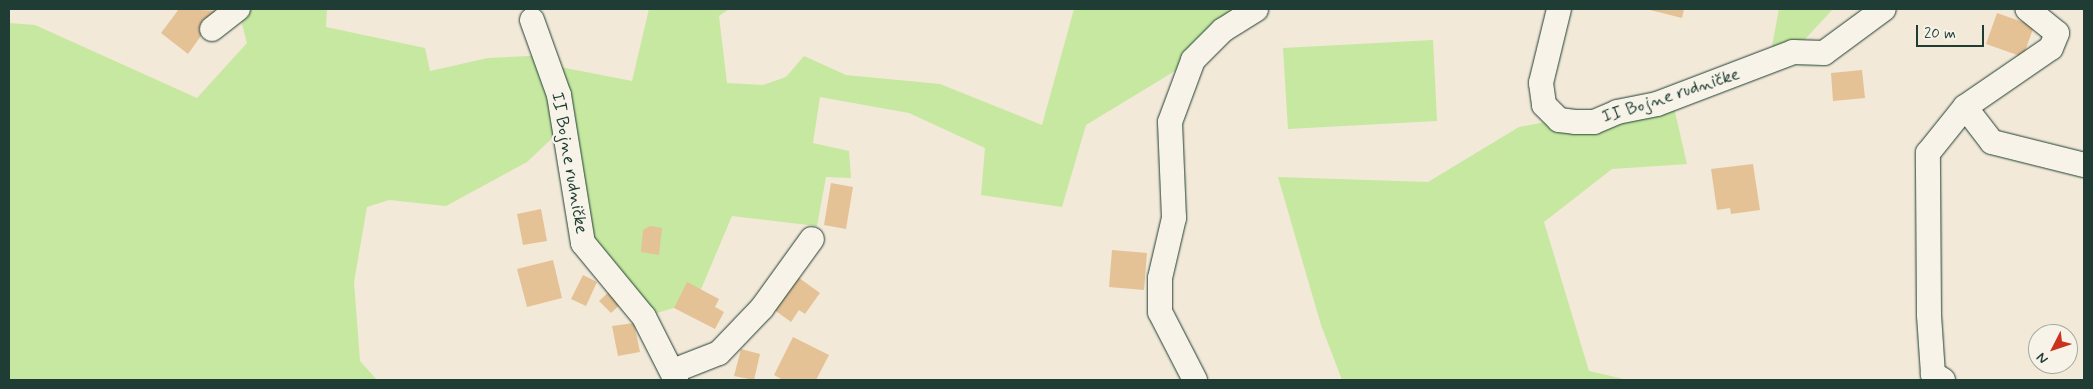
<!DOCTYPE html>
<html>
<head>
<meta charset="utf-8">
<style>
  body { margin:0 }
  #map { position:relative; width:2093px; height:389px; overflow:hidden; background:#f3e9d8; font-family:Mynerve,sans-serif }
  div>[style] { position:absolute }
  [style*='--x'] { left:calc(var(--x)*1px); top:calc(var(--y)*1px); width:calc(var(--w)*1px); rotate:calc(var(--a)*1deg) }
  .green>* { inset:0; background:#c6e8a0 }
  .building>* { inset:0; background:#e4c296 }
  .roads { filter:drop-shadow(0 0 1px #1f3d34) drop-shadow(0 0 1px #1f3d34) }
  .minor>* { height:24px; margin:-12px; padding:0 12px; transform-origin:12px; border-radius:12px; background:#f7f3e8 }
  span { translate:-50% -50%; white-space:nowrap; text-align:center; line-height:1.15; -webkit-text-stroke:4.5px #f7f3e8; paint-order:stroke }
  .street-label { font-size:18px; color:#1f3d34 }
  .frame { position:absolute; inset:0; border:10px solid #1f3d34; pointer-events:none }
  .north { position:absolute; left:2028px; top:324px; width:50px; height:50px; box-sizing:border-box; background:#f7f3e8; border:1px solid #a1aaa0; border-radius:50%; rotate:229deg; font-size:14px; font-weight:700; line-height:20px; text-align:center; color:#1f3d34 }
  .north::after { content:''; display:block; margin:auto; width:18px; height:22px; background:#c8321e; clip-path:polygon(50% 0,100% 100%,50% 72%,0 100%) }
  .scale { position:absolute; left:1916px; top:25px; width:68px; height:22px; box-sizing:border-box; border:2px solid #1f3d34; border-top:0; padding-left:6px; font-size:15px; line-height:18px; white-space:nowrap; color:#1f3d34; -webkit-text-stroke:4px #f7f3e8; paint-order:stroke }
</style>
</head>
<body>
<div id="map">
  <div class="green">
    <div style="clip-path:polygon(238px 9px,327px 9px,326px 27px,425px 48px,430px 71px,488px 58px,548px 55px,550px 65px,632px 81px,649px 9px,729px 9px,719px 16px,727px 83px,763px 85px,786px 77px,804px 56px,846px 75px,940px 84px,1042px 125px,1074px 9px,1256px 9px,1193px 60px,1086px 125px,1062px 207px,981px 195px,985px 148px,909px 113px,820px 97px,813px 143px,849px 151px,851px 178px,826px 177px,817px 226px,732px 216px,696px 301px,644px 317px,593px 260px,565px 126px,527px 162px,446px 206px,389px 200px,367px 207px,354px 282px,360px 361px,377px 380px,9px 380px,9px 23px,35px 25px,197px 98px,247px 43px)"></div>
    <div style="clip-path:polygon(1779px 9px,1833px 9px,1793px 52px,1769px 62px)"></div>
    <div style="clip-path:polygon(1433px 40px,1437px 121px,1288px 129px,1283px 48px)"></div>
    <div style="clip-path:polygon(1672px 99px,1687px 164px,1612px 169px,1544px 222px,1589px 371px,1628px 380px,1342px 380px,1321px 325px,1278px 177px,1428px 182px,1519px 127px)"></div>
  </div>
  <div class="building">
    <div style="clip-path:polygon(179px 9px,219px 11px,188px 54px,161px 33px)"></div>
    <div style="clip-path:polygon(1646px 9px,1684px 9px,1682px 18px)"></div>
    <div style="clip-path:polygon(1997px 13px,2034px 26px,2023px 57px,1986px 44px)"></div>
    <div style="clip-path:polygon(1862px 70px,1865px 98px,1833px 101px,1831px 73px)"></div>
    <div style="clip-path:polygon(1753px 164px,1760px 210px,1731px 214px,1730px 208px,1717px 210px,1711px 169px)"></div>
    <div style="clip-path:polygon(831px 183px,853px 187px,846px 229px,824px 225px)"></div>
    <div style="clip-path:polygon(541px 209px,547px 241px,523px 245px,517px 214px)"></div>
    <div style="clip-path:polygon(650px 226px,662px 228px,659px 255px,641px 252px,643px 230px)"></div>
    <div style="clip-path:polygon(1112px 250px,1147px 253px,1144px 290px,1109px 287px)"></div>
    <div style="clip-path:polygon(553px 260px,562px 298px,527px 307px,517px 269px)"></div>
    <div style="clip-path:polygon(583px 275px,597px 282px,586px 306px,571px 299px)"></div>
    <div style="clip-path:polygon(795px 275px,820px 293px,805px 314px,799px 310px,791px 322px,773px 309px)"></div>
    <div style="clip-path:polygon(687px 282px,719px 299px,715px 307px,724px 312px,715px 329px,674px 308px)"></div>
    <div style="clip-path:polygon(611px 290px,623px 302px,611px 313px,599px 301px)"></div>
    <div style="clip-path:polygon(634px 323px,640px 352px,618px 356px,612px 326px)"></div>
    <div style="clip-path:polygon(793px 337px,829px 355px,816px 380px,783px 380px,774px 375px)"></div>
    <div style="clip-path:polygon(741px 349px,760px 354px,754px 380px,734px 376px)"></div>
  </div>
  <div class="roads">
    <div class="minor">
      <div style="--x:1559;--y:9;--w:76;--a:103.7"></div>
      <div style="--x:1541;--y:83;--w:22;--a:82"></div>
      <div style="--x:1544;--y:105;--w:21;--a:45"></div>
      <div style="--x:1559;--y:120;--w:16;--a:7"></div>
      <div style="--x:1575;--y:122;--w:19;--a:0"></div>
      <div style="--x:1594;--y:122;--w:25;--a:-23"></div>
      <div style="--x:1617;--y:112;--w:41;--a:-11.3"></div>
      <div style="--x:1657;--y:104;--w:146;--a:-20.9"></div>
      <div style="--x:1793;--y:52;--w:31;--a:2"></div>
      <div style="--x:1824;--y:53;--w:74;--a:-36.3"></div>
      <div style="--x:532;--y:20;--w:80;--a:70.2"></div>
      <div style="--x:559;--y:95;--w:150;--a:80.8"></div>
      <div style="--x:583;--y:243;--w:96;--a:50.5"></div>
      <div style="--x:644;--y:317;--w:71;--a:63.1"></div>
      <div style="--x:212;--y:29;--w:33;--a:-38"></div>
      <div style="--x:1965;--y:107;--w:44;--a:52.4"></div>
      <div style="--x:1992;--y:142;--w:95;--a:14"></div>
      <div style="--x:673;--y:371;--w:49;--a:-21.4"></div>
      <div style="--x:719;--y:353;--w:62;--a:-46.3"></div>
      <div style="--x:762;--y:308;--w:85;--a:-54.1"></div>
      <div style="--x:1195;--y:380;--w:76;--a:-117.2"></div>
      <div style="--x:1160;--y:312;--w:34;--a:-90"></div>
      <div style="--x:1160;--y:278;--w:62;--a:-76.9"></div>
      <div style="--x:1174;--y:218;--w:96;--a:-92.4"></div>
      <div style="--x:1170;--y:122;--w:66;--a:-69.6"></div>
      <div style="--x:1193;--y:60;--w:42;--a:-45"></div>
      <div style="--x:1223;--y:30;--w:39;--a:-32"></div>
      <div style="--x:1943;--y:380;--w:12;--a:-149"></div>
      <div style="--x:1933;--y:374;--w:59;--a:-93.9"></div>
      <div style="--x:1929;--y:315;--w:162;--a:-90.4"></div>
      <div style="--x:1928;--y:153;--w:59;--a:-51.2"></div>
      <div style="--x:1965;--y:107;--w:104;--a:-34.5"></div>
      <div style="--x:2051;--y:48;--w:16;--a:-68"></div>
      <div style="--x:2057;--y:33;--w:38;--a:-141"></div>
    </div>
  </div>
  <div class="street-label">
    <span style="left:1671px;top:96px;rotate:-18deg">II Bojne rudničke</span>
    <span style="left:569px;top:163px;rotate:80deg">II Bojne rudničke</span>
  </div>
  <div class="frame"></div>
  <div class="north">N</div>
  <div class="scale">20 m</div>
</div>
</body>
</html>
